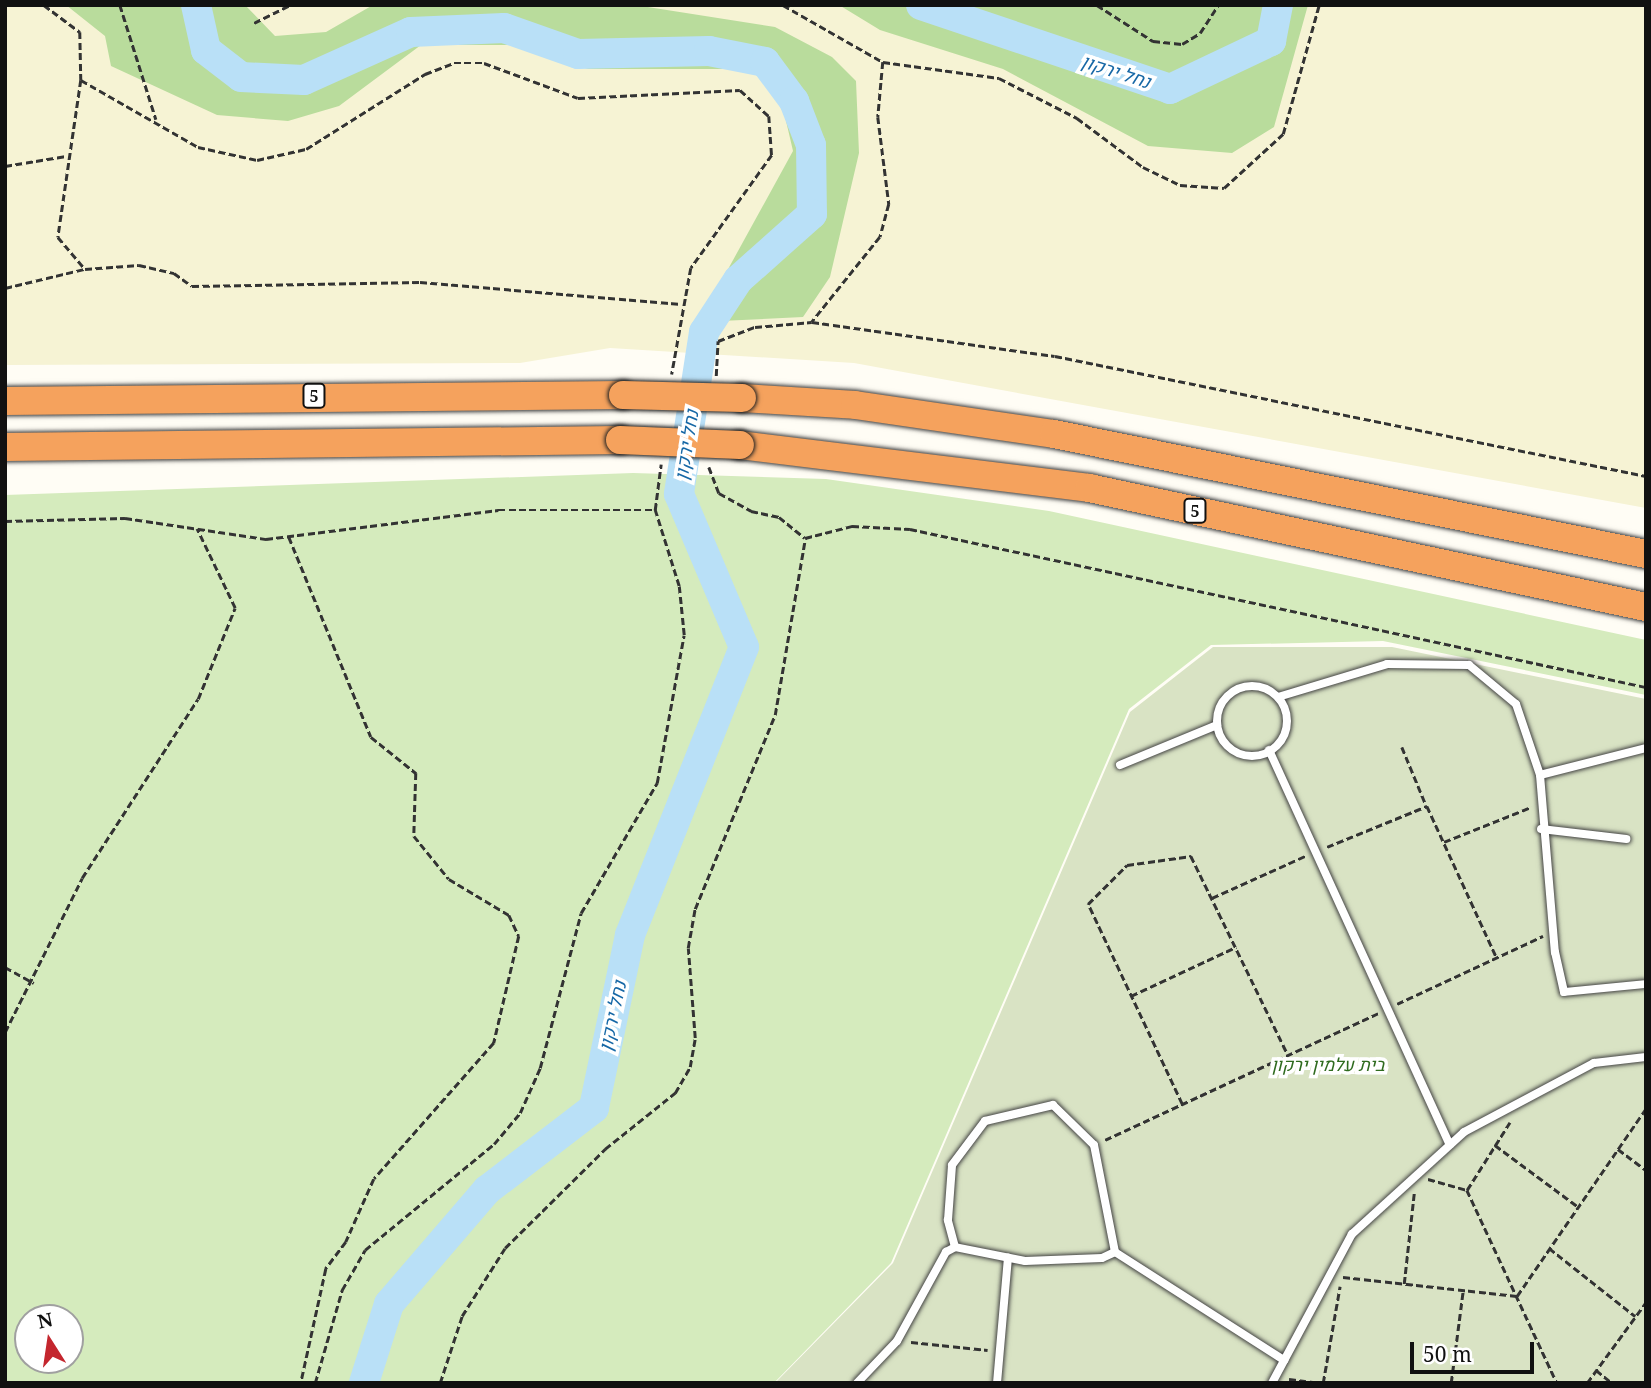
<!DOCTYPE html>
<html>
<head>
<meta charset="utf-8">
<style>
  body { margin:0 }
  #map { position:relative; width:1651px; height:1388px; overflow:hidden; background:#fffdf5; font-family:"Noto Serif",Heebo,serif }
  div>[style] { position:absolute }
  [style*='--x'] { left:calc(var(--x)*1px); top:calc(var(--y)*1px); width:calc(var(--w)*1px); rotate:calc(var(--a)*1deg) }
  .farmland>* { inset:0; background:#f6f3d4 }
  .green>* { inset:0; background:#d5ebbd }
  .forest>* { inset:0; background:#b9dc9c }
  .cemetery>* { inset:0; background:#d9e3c4 }
  .river>* { height:30px; margin:-15px; padding:0 15px; transform-origin:15px; border-radius:15px; background:#b9e0f7 }
  .path>* { height:2.5px; margin-top:-1.25px; transform-origin:0; background:repeating-linear-gradient(90deg,#333 0 7px,transparent 0 10.5px) }
  .roads { filter:drop-shadow(0 0 2px #444) drop-shadow(0 0 2px #444) }
  .lane>* { height:8px; margin:-4px; padding:0 4px; transform-origin:4px; border-radius:4px; background:#fff }
  .lane>.ring { margin:-4px; padding:0; box-sizing:content-box; background:none; border:8px solid #fff; border-radius:50% }
  .highway>* { height:28px; margin:-14px; padding:0 14px; transform-origin:14px; border-radius:14px; background:#f5a25d }
  .bridges { filter:drop-shadow(0 0 2px #222) drop-shadow(0 0 2px #222) }
  .highway-bridge>* { height:28px; margin:-14px; padding:0 14px; transform-origin:14px; border-radius:14px; background:#f5a25d }
  span { translate:-50% -50%; white-space:nowrap; text-align:center; line-height:1.15; -webkit-text-stroke:7px #fff; paint-order:stroke }
  .shield-label span { padding:2px 5px; background:#fff; border:2px solid; border-radius:5px; -webkit-text-stroke-width:0 }
  .shield-label { font-size:16px; color:#111; font-weight:700 }
  .park-label { font-size:18px; color:#2f6b1f; font-style:italic }
  .water-label { font-size:19px; color:#1768a6; font-style:italic }
  .frame { position:absolute; inset:0; border:7px solid #111; pointer-events:none }
  .north { position:absolute; left:14px; top:1304px; width:70px; height:70px; box-sizing:border-box; background:#fff; border:2px solid #a0a0a0; border-radius:50%; rotate:348deg; font-size:19px; font-weight:700; line-height:28px; text-align:center; color:#111 }
  .north::after { content:''; display:block; margin:auto; width:24px; height:32px; background:#c4262e; clip-path:polygon(50% 0,100% 100%,50% 72%,0 100%) }
  .scale { position:absolute; left:1410px; top:1342px; width:124px; height:32px; box-sizing:border-box; border:4px solid #111; border-top:0; padding-left:9px; font-size:21px; line-height:24px; white-space:nowrap; color:#111; -webkit-text-stroke:5px #fff; paint-order:stroke }
</style>
</head>
<body>
<div id="map">
  <div class="farmland">
    <div style="clip-path:polygon(5px 5px,1646px 5px,1646px 508px,854px 363px,610px 348px,520px 363px,5px 365px)"></div>
  </div>
  <div class="green">
    <div style="clip-path:polygon(evenodd,633px 473px,826px 479px,1049px 511px,1646px 640px,1646px 695px,1383px 641px,1211px 645px,1129px 709px,891px 1263px,774px 1383px,5px 1383px,5px 495px,633px 473px,28px 1318px,70px 1318px,70px 1360px,28px 1360px,28px 1318px)"></div>
  </div>
  <div class="forest">
    <div style="clip-path:polygon(66px 5px,245px 5px,275px 36px,326px 32px,373px 5px,635px 5px,775px 27px,832px 57px,856px 81px,859px 153px,830px 277px,803px 317px,699px 322px,793px 151px,774px 69px,588px 69px,510px 45px,421px 45px,339px 106px,288px 121px,217px 115px,111px 66px,105px 36px)"></div>
    <div style="clip-path:polygon(839px 5px,1308px 5px,1274px 127px,1232px 153px,1148px 146px,1003px 69px,880px 30px)"></div>
  </div>
  <div class="cemetery">
    <div style="clip-path:polygon(1213px 647px,1392px 647px,1646px 699px,1646px 1383px,775px 1383px,893px 1263px,1130px 712px)"></div>
  </div>
  <div class="river">
    <div style="--x:196;--y:5;--w:46;--a:77.5"></div>
    <div style="--x:206;--y:50;--w:44;--a:37.6"></div>
    <div style="--x:241;--y:77;--w:63;--a:2.7"></div>
    <div style="--x:304;--y:80;--w:117;--a:-24.2"></div>
    <div style="--x:411;--y:32;--w:93;--a:-2.5"></div>
    <div style="--x:504;--y:28;--w:78;--a:19.4"></div>
    <div style="--x:578;--y:54;--w:131;--a:-1.3"></div>
    <div style="--x:709;--y:51;--w:57;--a:11.1"></div>
    <div style="--x:765;--y:62;--w:49;--a:53.4"></div>
    <div style="--x:794;--y:101;--w:47;--a:68.9"></div>
    <div style="--x:811;--y:145;--w:69;--a:89.2"></div>
    <div style="--x:812;--y:214;--w:99;--a:138.3"></div>
    <div style="--x:738;--y:280;--w:62;--a:123.2"></div>
    <div style="--x:704;--y:332;--w:164;--a:98.8"></div>
    <div style="--x:679;--y:494;--w:166;--a:67"></div>
    <div style="--x:744;--y:647;--w:310;--a:111.6"></div>
    <div style="--x:630;--y:935;--w:177;--a:101.8"></div>
    <div style="--x:594;--y:1108;--w:135;--a:142.5"></div>
    <div style="--x:487;--y:1190;--w:150;--a:130.7"></div>
    <div style="--x:389;--y:1304;--w:83;--a:107.6"></div>
    <div style="--x:921;--y:5;--w:263;--a:18.6"></div>
    <div style="--x:1170;--y:89;--w:112;--a:-25.4"></div>
    <div style="--x:1271;--y:41;--w:37;--a:-79"></div>
  </div>
  <div class="path">
    <div style="--x:44;--y:5;--w:45;--a:36.9"></div>
    <div style="--x:80;--y:32;--w:48;--a:88.8"></div>
    <div style="--x:81;--y:80;--w:159;--a:98.3"></div>
    <div style="--x:58;--y:237;--w:42;--a:49.8"></div>
    <div style="--x:85;--y:269;--w:54;--a:-4.2"></div>
    <div style="--x:139;--y:265;--w:36;--a:13"></div>
    <div style="--x:174;--y:273;--w:22;--a:36"></div>
    <div style="--x:192;--y:286;--w:228;--a:-1"></div>
    <div style="--x:420;--y:282;--w:262;--a:4.8"></div>
    <div style="--x:120;--y:5;--w:120;--a:72.5"></div>
    <div style="--x:783;--y:5;--w:115;--a:29.7"></div>
    <div style="--x:883;--y:62;--w:55;--a:95.2"></div>
    <div style="--x:878;--y:117;--w:88;--a:82.8"></div>
    <div style="--x:889;--y:204;--w:34;--a:105"></div>
    <div style="--x:880;--y:237;--w:109;--a:128.7"></div>
    <div style="--x:1097;--y:5;--w:67;--a:32.7"></div>
    <div style="--x:1153;--y:41;--w:29;--a:6"></div>
    <div style="--x:1182;--y:44;--w:21;--a:-31"></div>
    <div style="--x:1200;--y:33;--w:33;--a:-57"></div>
    <div style="--x:254;--y:23;--w:40;--a:-26.6"></div>
    <div style="--x:883;--y:62;--w:117;--a:7.9"></div>
    <div style="--x:999;--y:78;--w:88;--a:27.1"></div>
    <div style="--x:1077;--y:118;--w:82;--a:36.6"></div>
    <div style="--x:1143;--y:167;--w:41;--a:25.9"></div>
    <div style="--x:1180;--y:185;--w:44;--a:3.9"></div>
    <div style="--x:1224;--y:188;--w:80;--a:-42.5"></div>
    <div style="--x:1283;--y:134;--w:134;--a:-74.4"></div>
    <div style="--x:81;--y:80;--w:135;--a:29.8"></div>
    <div style="--x:198;--y:147;--w:60;--a:12.4"></div>
    <div style="--x:257;--y:160;--w:50;--a:-12.7"></div>
    <div style="--x:306;--y:149;--w:141;--a:-32.2"></div>
    <div style="--x:425;--y:74;--w:31;--a:-21"></div>
    <div style="--x:454;--y:63;--w:30;--a:0"></div>
    <div style="--x:484;--y:63;--w:100;--a:20.4"></div>
    <div style="--x:578;--y:98;--w:162;--a:-2.8"></div>
    <div style="--x:740;--y:90;--w:39;--a:42"></div>
    <div style="--x:769;--y:116;--w:39;--a:86"></div>
    <div style="--x:772;--y:155;--w:139;--a:125.6"></div>
    <div style="--x:691;--y:268;--w:108;--a:100.2"></div>
    <div style="--x:5;--y:166;--w:62;--a:-9.3"></div>
    <div style="--x:5;--y:288;--w:81;--a:-13.5"></div>
    <div style="--x:716;--y:376;--w:35;--a:-87"></div>
    <div style="--x:718;--y:341;--w:40;--a:-21"></div>
    <div style="--x:755;--y:327;--w:57;--a:-5"></div>
    <div style="--x:812;--y:322;--w:245;--a:8"></div>
    <div style="--x:1055;--y:356;--w:603;--a:11.48"></div>
    <div style="--x:709;--y:467;--w:28;--a:69"></div>
    <div style="--x:719;--y:493;--w:37;--a:29"></div>
    <div style="--x:751;--y:511;--w:29;--a:12"></div>
    <div style="--x:779;--y:517;--w:33;--a:39"></div>
    <div style="--x:805;--y:538;--w:49;--a:-14.3"></div>
    <div style="--x:852;--y:526;--w:58;--a:3"></div>
    <div style="--x:910;--y:529;--w:753;--a:12.12"></div>
    <div style="--x:5;--y:521;--w:120;--a:-1.4"></div>
    <div style="--x:125;--y:518;--w:143;--a:8.5"></div>
    <div style="--x:266;--y:539;--w:234;--a:-7.1"></div>
    <div style="--x:498;--y:510;--w:157;--a:0"></div>
    <div style="--x:289;--y:537;--w:216;--a:67.7"></div>
    <div style="--x:371;--y:737;--w:58;--a:38.7"></div>
    <div style="--x:416;--y:773;--w:63;--a:91.8"></div>
    <div style="--x:414;--y:836;--w:55;--a:50.9"></div>
    <div style="--x:449;--y:879;--w:70;--a:31"></div>
    <div style="--x:509;--y:915;--w:23;--a:65"></div>
    <div style="--x:519;--y:936;--w:110;--a:103.2"></div>
    <div style="--x:494;--y:1043;--w:181;--a:131.4"></div>
    <div style="--x:374;--y:1179;--w:69;--a:114"></div>
    <div style="--x:346;--y:1242;--w:34;--a:127"></div>
    <div style="--x:326;--y:1269;--w:117;--a:102.4"></div>
    <div style="--x:1402;--y:747;--w:63;--a:67.5"></div>
    <div style="--x:1444;--y:842;--w:94;--a:-21.9"></div>
    <div style="--x:1327;--y:847;--w:108;--a:-22.3"></div>
    <div style="--x:1427;--y:806;--w:167;--a:65.3"></div>
    <div style="--x:1212;--y:898;--w:102;--a:-24.3"></div>
    <div style="--x:5;--y:967;--w:33;--a:29"></div>
    <div style="--x:1131;--y:996;--w:116;--a:-25"></div>
    <div style="--x:1397;--y:1004;--w:161;--a:-25"></div>
    <div style="--x:5;--y:1032;--w:172;--a:-63.4"></div>
    <div style="--x:82;--y:878;--w:213;--a:-57.1"></div>
    <div style="--x:198;--y:699;--w:98;--a:-67.9"></div>
    <div style="--x:235;--y:608;--w:88;--a:-115.7"></div>
    <div style="--x:1182;--y:1104;--w:221;--a:-115.2"></div>
    <div style="--x:1088;--y:904;--w:55;--a:-45"></div>
    <div style="--x:1127;--y:865;--w:65;--a:-8"></div>
    <div style="--x:1191;--y:856;--w:221;--a:64"></div>
    <div style="--x:1105;--y:1140;--w:301;--a:-24.9"></div>
    <div style="--x:1495;--y:1145;--w:102;--a:36.6"></div>
    <div style="--x:1618;--y:1149;--w:35;--a:37"></div>
    <div style="--x:1428;--y:1179;--w:41;--a:15.8"></div>
    <div style="--x:1467;--y:1190;--w:213;--a:65"></div>
    <div style="--x:1467;--y:1190;--w:80;--a:-57.7"></div>
    <div style="--x:1549;--y:1248;--w:110;--a:38.3"></div>
    <div style="--x:1343;--y:1277;--w:175;--a:6.2"></div>
    <div style="--x:1517;--y:1296;--w:228;--a:-55.5"></div>
    <div style="--x:1404;--y:1284;--w:91;--a:-83.7"></div>
    <div style="--x:911;--y:1342;--w:77;--a:5.9"></div>
    <div style="--x:1596;--y:1370;--w:21;--a:39"></div>
    <div style="--x:1289;--y:1379;--w:34;--a:7"></div>
    <div style="--x:315;--y:1383;--w:97;--a:-73.8"></div>
    <div style="--x:342;--y:1290;--w:46;--a:-60.1"></div>
    <div style="--x:365;--y:1250;--w:167;--a:-39.4"></div>
    <div style="--x:494;--y:1144;--w:40;--a:-50"></div>
    <div style="--x:520;--y:1113;--w:49;--a:-66"></div>
    <div style="--x:540;--y:1068;--w:160;--a:-75.2"></div>
    <div style="--x:581;--y:913;--w:151;--a:-59.7"></div>
    <div style="--x:657;--y:783;--w:150;--a:-79.7"></div>
    <div style="--x:684;--y:635;--w:49;--a:-95.8"></div>
    <div style="--x:679;--y:586;--w:80;--a:-107.5"></div>
    <div style="--x:655;--y:510;--w:46;--a:-82.6"></div>
    <div style="--x:440;--y:1383;--w:71;--a:-71.8"></div>
    <div style="--x:462;--y:1316;--w:80;--a:-57.7"></div>
    <div style="--x:505;--y:1248;--w:141;--a:-44.7"></div>
    <div style="--x:605;--y:1149;--w:90;--a:-38.7"></div>
    <div style="--x:675;--y:1093;--w:30;--a:-60"></div>
    <div style="--x:690;--y:1067;--w:29;--a:-80"></div>
    <div style="--x:695;--y:1038;--w:90;--a:-94.4"></div>
    <div style="--x:688;--y:948;--w:40;--a:-80"></div>
    <div style="--x:695;--y:909;--w:210;--a:-67.6"></div>
    <div style="--x:775;--y:715;--w:179;--a:-80.3"></div>
    <div style="--x:1323;--y:1383;--w:98;--a:-80.1"></div>
    <div style="--x:1451;--y:1383;--w:94;--a:-82.6"></div>
    <div style="--x:1587;--y:1383;--w:100;--a:-53.9"></div>
  </div>
  <div class="roads">
    <div class="lane">
      <div class="ring" style="left:1217px;top:686px;width:62px;height:62px"></div>
      <div style="--x:1278;--y:697;--w:114;--a:-16.8"></div>
      <div style="--x:1387;--y:664;--w:82;--a:0.7"></div>
      <div style="--x:1469;--y:665;--w:61;--a:39.7"></div>
      <div style="--x:1516;--y:704;--w:75;--a:71.3"></div>
      <div style="--x:1540;--y:775;--w:178;--a:85.2"></div>
      <div style="--x:1555;--y:952;--w:41;--a:77.3"></div>
      <div style="--x:1564;--y:992;--w:82;--a:-5.6"></div>
      <div style="--x:1269;--y:750;--w:434;--a:65.4"></div>
      <div style="--x:1120;--y:765;--w:105;--a:-22.4"></div>
      <div style="--x:1540;--y:775;--w:109;--a:-14.3"></div>
      <div style="--x:1541;--y:829;--w:86;--a:6.7"></div>
      <div style="--x:1115;--y:1252;--w:14;--a:155"></div>
      <div style="--x:1102;--y:1258;--w:77;--a:177.8"></div>
      <div style="--x:1025;--y:1261;--w:71;--a:-168.7"></div>
      <div style="--x:955;--y:1247;--w:28;--a:-105"></div>
      <div style="--x:948;--y:1220;--w:55;--a:-85.8"></div>
      <div style="--x:952;--y:1165;--w:55;--a:-53.1"></div>
      <div style="--x:985;--y:1121;--w:70;--a:-13.2"></div>
      <div style="--x:1053;--y:1105;--w:57;--a:44.3"></div>
      <div style="--x:1094;--y:1145;--w:109;--a:78.9"></div>
      <div style="--x:1115;--y:1252;--w:201;--a:32.6"></div>
      <div style="--x:857;--y:1383;--w:58;--a:-46.4"></div>
      <div style="--x:897;--y:1341;--w:102;--a:-61.2"></div>
      <div style="--x:946;--y:1252;--w:10;--a:-29"></div>
      <div style="--x:997;--y:1383;--w:126;--a:-85"></div>
      <div style="--x:1272;--y:1383;--w:169;--a:-61.8"></div>
      <div style="--x:1352;--y:1234;--w:151;--a:-42.3"></div>
      <div style="--x:1464;--y:1132;--w:147;--a:-28"></div>
      <div style="--x:1594;--y:1063;--w:52;--a:-6.6"></div>
    </div>
    <div class="highway">
      <div style="--x:742;--y:398;--w:113;--a:3.5"></div>
      <div style="--x:855;--y:405;--w:201;--a:8.3"></div>
      <div style="--x:1054;--y:434;--w:604;--a:11.46"></div>
      <div style="--x:5;--y:401;--w:618;--a:-0.56"></div>
      <div style="--x:740;--y:445;--w:352;--a:7"></div>
      <div style="--x:1089;--y:488;--w:570;--a:12.06"></div>
      <div style="--x:5;--y:447;--w:615;--a:-0.65"></div>
    </div>
  </div>
  <div class="bridges">
    <div class="highway-bridge">
      <div style="--x:623;--y:395;--w:119;--a:1.4"></div>
      <div style="--x:620;--y:440;--w:120;--a:2.4"></div>
    </div>
  </div>
  <div class="shield-label">
    <span style="left:314px;top:396px">5</span>
    <span style="left:1195px;top:511px">5</span>
  </div>
  <div class="park-label">
    <span style="left:1328px;top:1064px">בית עלמין ירקון</span>
  </div>
  <div class="water-label">
    <span style="left:1116px;top:72px;rotate:18deg">נחל ירקון</span>
    <span style="left:687px;top:445px;rotate:-81deg">נחל ירקון</span>
    <span style="left:613px;top:1016px;rotate:-78deg">נחל ירקון</span>
  </div>
  <div class="frame"></div>
  <div class="north">N</div>
  <div class="scale">50 m</div>
</div>
</body>
</html>
